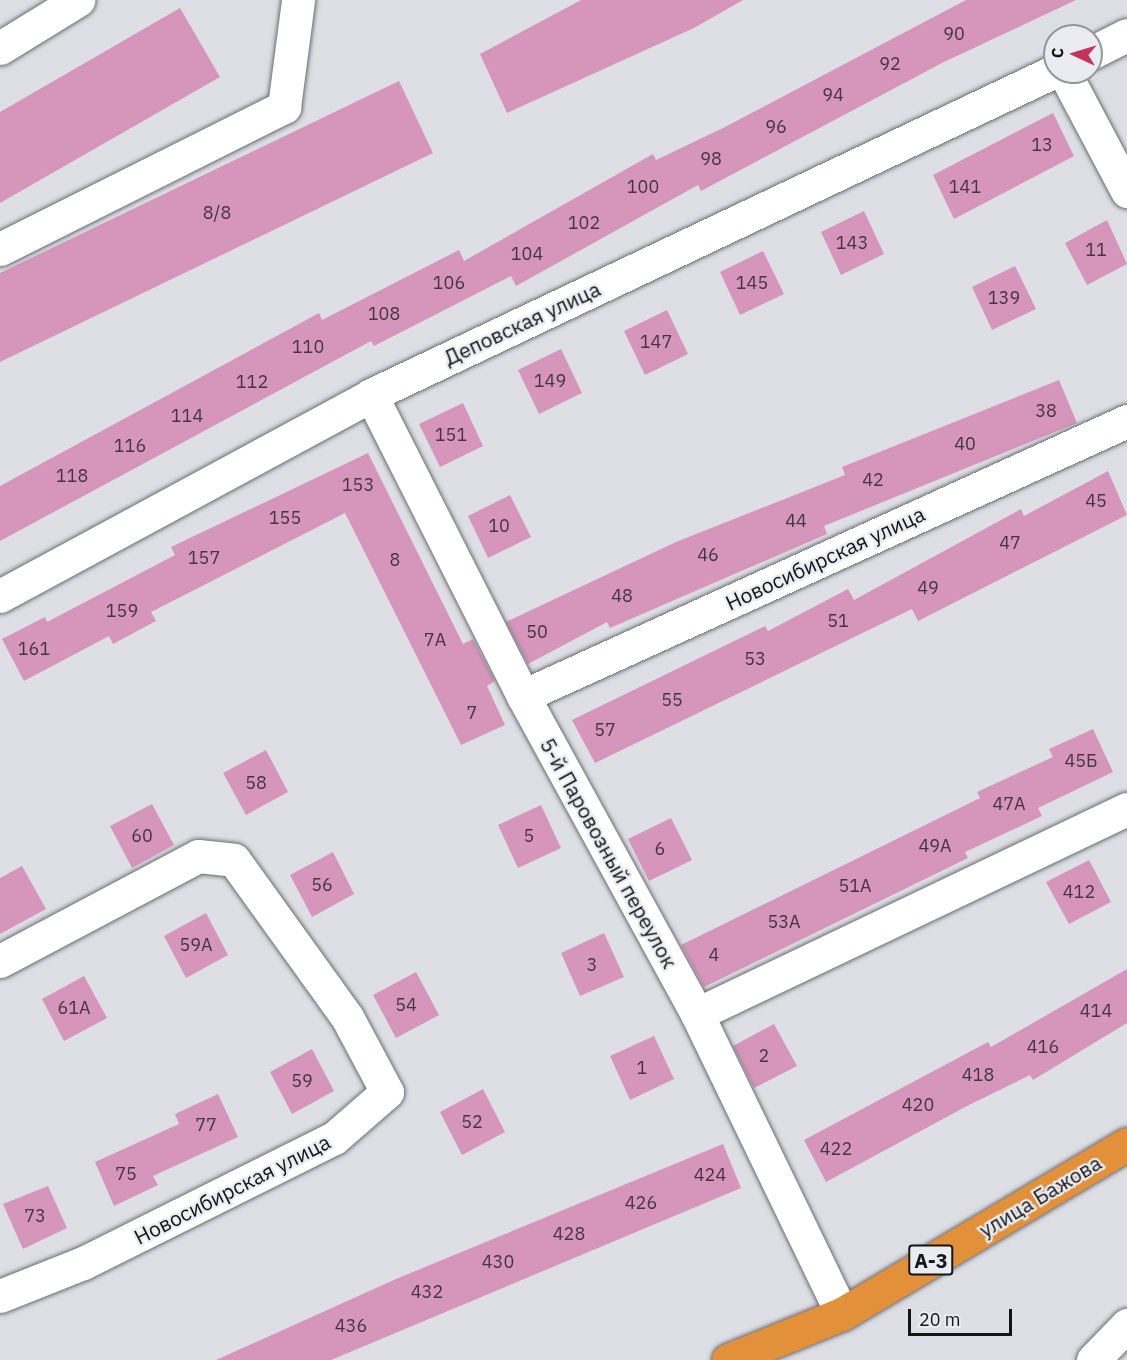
<!DOCTYPE html>
<html>
<head>
<meta charset="utf-8">
<style>
  body { margin:0 }
  #map { position:relative; width:1127px; height:1360px; overflow:hidden; background:#dddfe5; font-family:"IBM Plex Sans",sans-serif }
  div>[style] { position:absolute }
  [style*='--x'] { left:calc(var(--x)*1px); top:calc(var(--y)*1px); width:calc(var(--w)*1px); rotate:calc(var(--a)*1deg) }
  .building>* { inset:0; background:#d696bc }
  .roads { filter:drop-shadow(0 0 2px #6b6d72) drop-shadow(0 0 2px #6b6d72) }
  .minor>* { height:33px; margin:-16.5px; padding:0 16.5px; transform-origin:16.5px; border-radius:16.5px; background:#fff }
  .highway>* { height:33px; margin:-16.5px; padding:0 16.5px; transform-origin:16.5px; border-radius:16.5px; background:#e29039 }
  span { translate:-50% -50%; white-space:nowrap; text-align:center; line-height:1.15; -webkit-text-stroke:4.5px #eaecf2; paint-order:stroke }
  .number-label { font-size:18px; color:#443540 }
  .number-label span { -webkit-text-stroke-width:0 }
  .shield-label span { padding:2px 4px; background:#eaecf2; border:2px solid; border-radius:4px; -webkit-text-stroke-width:0 }
  .shield-label { font-size:20px; color:#141517; font-weight:700 }
  .street-label { font-size:21px; color:#141517 }
  .north { position:absolute; left:1043px; top:24px; width:60px; height:60px; box-sizing:border-box; background:#eaecf2; border:2px solid #94969a; border-radius:50%; rotate:274deg; font-size:16px; font-weight:700; line-height:24px; text-align:center; color:#141517 }
  .north::after { content:''; display:block; margin:auto; width:21px; height:27px; background:#c3345c; clip-path:polygon(50% 0,100% 100%,50% 72%,0 100%) }
  .scale { position:absolute; left:908px; top:1309px; width:104px; height:27px; box-sizing:border-box; border:3px solid #141517; border-top:0; padding-left:8px; font-size:18px; line-height:21px; white-space:nowrap; color:#141517; -webkit-text-stroke:4px #eaecf2; paint-order:stroke }
</style>
</head>
<body>
<div id="map">
  <div class="building">
    <div style="clip-path:polygon(581px 0,743px 0,694px 28px,507px 113px,480px 54px)"></div>
    <div style="clip-path:polygon(966px 0,1076px 0,942px 63px,701px 191px,698px 185px,516px 286px,511px 276px,374px 346px,371px 341px,0 541px,0 486px,319px 313px,322px 320px,459px 250px,464px 261px,653px 154px,656px 160px,723px 128px)"></div>
    <div style="clip-path:polygon(180px 8px,220px 77px,0 203px,0 112px)"></div>
    <div style="clip-path:polygon(399px 81px,433px 153px,0 362px,0 273px)"></div>
    <div style="clip-path:polygon(1053px 113px,1074px 156px,954px 219px,933px 175px)"></div>
    <div style="clip-path:polygon(864px 211px,884px 254px,841px 275px,821px 232px)"></div>
    <div style="clip-path:polygon(1107px 220px,1127px 264px,1087px 285px,1065px 243px)"></div>
    <div style="clip-path:polygon(763px 251px,784px 294px,740px 315px,720px 272px)"></div>
    <div style="clip-path:polygon(1015px 266px,1036px 309px,992px 330px,972px 287px)"></div>
    <div style="clip-path:polygon(667px 310px,688px 354px,645px 375px,624px 331px)"></div>
    <div style="clip-path:polygon(561px 349px,582px 393px,539px 414px,518px 370px)"></div>
    <div style="clip-path:polygon(1059px 380px,1077px 423px,824px 526px,827px 534px,610px 628px,607px 622px,528px 664px,506px 622px,676px 542px,845px 475px,842px 467px)"></div>
    <div style="clip-path:polygon(463px 403px,483px 446px,440px 467px,419px 424px)"></div>
    <div style="clip-path:polygon(368px 453px,463px 644px,473px 639px,495px 681px,487px 686px,505px 725px,461px 745px,345px 513px,151px 612px,156px 621px,113px 644px,109px 636px,24px 681px,2px 639px,45px 617px,47px 622px,175px 555px,171px 547px)"></div>
    <div style="clip-path:polygon(1108px 471px,1127px 515px,918px 621px,912px 609px,595px 763px,572px 720px,765px 626px,768px 631px,848px 589px,854px 600px,1021px 509px,1024px 516px)"></div>
    <div style="clip-path:polygon(510px 495px,531px 537px,488px 558px,468px 516px)"></div>
    <div style="clip-path:polygon(1093px 729px,1113px 772px,1038px 808px,1042px 816px,965px 852px,968px 858px,704px 987px,681px 945px,980px 798px,977px 792px,1053px 757px,1049px 749px)"></div>
    <div style="clip-path:polygon(266px 750px,288px 792px,246px 815px,223px 773px)"></div>
    <div style="clip-path:polygon(152px 804px,174px 845px,132px 868px,110px 826px)"></div>
    <div style="clip-path:polygon(541px 805px,561px 848px,518px 868px,498px 825px)"></div>
    <div style="clip-path:polygon(671px 818px,692px 860px,649px 881px,628px 839px)"></div>
    <div style="clip-path:polygon(333px 852px,354px 894px,312px 917px,290px 875px)"></div>
    <div style="clip-path:polygon(1089px 860px,1111px 902px,1069px 924px,1046px 882px)"></div>
    <div style="clip-path:polygon(22px 866px,46px 909px,0 934px,0 878px)"></div>
    <div style="clip-path:polygon(206px 913px,228px 955px,186px 978px,164px 936px)"></div>
    <div style="clip-path:polygon(604px 933px,624px 977px,580px 996px,561px 953px)"></div>
    <div style="clip-path:polygon(1127px 969px,1127px 1023px,1033px 1080px,1030px 1075px,967px 1106px,826px 1182px,804px 1140px,988px 1042px,991px 1047px)"></div>
    <div style="clip-path:polygon(416px 972px,439px 1015px,396px 1038px,373px 995px)"></div>
    <div style="clip-path:polygon(84px 976px,107px 1018px,64px 1041px,42px 999px)"></div>
    <div style="clip-path:polygon(774px 1024px,797px 1066px,754px 1088px,733px 1046px)"></div>
    <div style="clip-path:polygon(654px 1036px,674px 1079px,630px 1100px,610px 1056px)"></div>
    <div style="clip-path:polygon(312px 1049px,334px 1091px,292px 1114px,270px 1072px)"></div>
    <div style="clip-path:polygon(483px 1089px,505px 1132px,462px 1155px,440px 1112px)"></div>
    <div style="clip-path:polygon(218px 1094px,238px 1137px,153px 1176px,158px 1185px,114px 1206px,95px 1162px,179px 1124px,175px 1114px)"></div>
    <div style="clip-path:polygon(723px 1144px,741px 1188px,331px 1360px,216px 1360px,396px 1279px)"></div>
    <div style="clip-path:polygon(48px 1186px,67px 1228px,23px 1249px,3px 1204px)"></div>
  </div>
  <div class="roads">
    <div class="minor">
      <div style="--x:0;--y:48;--w:92;--a:-31.6"></div>
      <div style="--x:1091;--y:53;--w:40;--a:-26.6"></div>
      <div style="--x:1064;--y:72;--w:135;--a:62.1"></div>
      <div style="--x:0;--y:249;--w:318;--a:-26.6"></div>
      <div style="--x:284;--y:107;--w:108;--a:-82.5"></div>
      <div style="--x:371;--y:395;--w:337;--a:63.2"></div>
      <div style="--x:523;--y:696;--w:362;--a:61.3"></div>
      <div style="--x:697;--y:1014;--w:333;--a:64.2"></div>
      <div style="--x:0;--y:596;--w:422;--a:-28.4"></div>
      <div style="--x:371;--y:395;--w:757;--a:-25.35"></div>
      <div style="--x:523;--y:696;--w:664;--a:-24.48"></div>
      <div style="--x:0;--y:961;--w:224;--a:-27.9"></div>
      <div style="--x:198;--y:856;--w:36;--a:6"></div>
      <div style="--x:234;--y:860;--w:193;--a:54.3"></div>
      <div style="--x:347;--y:1017;--w:85;--a:61.9"></div>
      <div style="--x:387;--y:1092;--w:70;--a:139"></div>
      <div style="--x:334;--y:1138;--w:280;--a:153.5"></div>
      <div style="--x:83;--y:1263;--w:89;--a:158.3"></div>
      <div style="--x:697;--y:1014;--w:476;--a:-25.5"></div>
      <div style="--x:1093;--y:1360;--w:49;--a:-45.8"></div>
    </div>
    <div class="highway">
      <div style="--x:728;--y:1360;--w:123;--a:-22"></div>
      <div style="--x:842;--y:1314;--w:332;--a:-30.8"></div>
    </div>
  </div>
  <div class="number-label">
    <span style="left:954px;top:34px">90</span>
    <span style="left:890px;top:64px">92</span>
    <span style="left:833px;top:95px">94</span>
    <span style="left:776px;top:127px">96</span>
    <span style="left:1042px;top:145px">13</span>
    <span style="left:711px;top:159px">98</span>
    <span style="left:643px;top:187px">100</span>
    <span style="left:965px;top:187px">141</span>
    <span style="left:217px;top:213px">8/8</span>
    <span style="left:584px;top:223px">102</span>
    <span style="left:852px;top:243px">143</span>
    <span style="left:1096px;top:250px">11</span>
    <span style="left:527px;top:254px">104</span>
    <span style="left:449px;top:283px">106</span>
    <span style="left:752px;top:283px">145</span>
    <span style="left:1004px;top:298px">139</span>
    <span style="left:384px;top:314px">108</span>
    <span style="left:656px;top:342px">147</span>
    <span style="left:308px;top:347px">110</span>
    <span style="left:550px;top:381px">149</span>
    <span style="left:252px;top:382px">112</span>
    <span style="left:1046px;top:411px">38</span>
    <span style="left:187px;top:416px">114</span>
    <span style="left:451px;top:435px">151</span>
    <span style="left:965px;top:444px">40</span>
    <span style="left:130px;top:446px">116</span>
    <span style="left:72px;top:476px">118</span>
    <span style="left:873px;top:480px">42</span>
    <span style="left:358px;top:485px">153</span>
    <span style="left:1096px;top:501px">45</span>
    <span style="left:285px;top:518px">155</span>
    <span style="left:796px;top:521px">44</span>
    <span style="left:499px;top:526px">10</span>
    <span style="left:1010px;top:543px">47</span>
    <span style="left:708px;top:555px">46</span>
    <span style="left:204px;top:558px">157</span>
    <span style="left:395px;top:560px">8</span>
    <span style="left:928px;top:588px">49</span>
    <span style="left:622px;top:596px">48</span>
    <span style="left:122px;top:611px">159</span>
    <span style="left:838px;top:621px">51</span>
    <span style="left:537px;top:632px">50</span>
    <span style="left:435px;top:640px">7А</span>
    <span style="left:34px;top:649px">161</span>
    <span style="left:755px;top:659px">53</span>
    <span style="left:672px;top:700px">55</span>
    <span style="left:472px;top:713px">7</span>
    <span style="left:605px;top:730px">57</span>
    <span style="left:1081px;top:761px">45Б</span>
    <span style="left:256px;top:783px">58</span>
    <span style="left:1009px;top:804px">47А</span>
    <span style="left:142px;top:836px">60</span>
    <span style="left:529px;top:836px">5</span>
    <span style="left:935px;top:846px">49А</span>
    <span style="left:660px;top:849px">6</span>
    <span style="left:322px;top:885px">56</span>
    <span style="left:855px;top:886px">51А</span>
    <span style="left:1079px;top:892px">412</span>
    <span style="left:784px;top:922px">53А</span>
    <span style="left:196px;top:945px">59А</span>
    <span style="left:714px;top:955px">4</span>
    <span style="left:592px;top:965px">3</span>
    <span style="left:406px;top:1005px">54</span>
    <span style="left:74px;top:1008px">61А</span>
    <span style="left:1096px;top:1011px">414</span>
    <span style="left:1043px;top:1047px">416</span>
    <span style="left:764px;top:1056px">2</span>
    <span style="left:642px;top:1068px">1</span>
    <span style="left:978px;top:1075px">418</span>
    <span style="left:302px;top:1081px">59</span>
    <span style="left:918px;top:1105px">420</span>
    <span style="left:472px;top:1122px">52</span>
    <span style="left:206px;top:1125px">77</span>
    <span style="left:836px;top:1149px">422</span>
    <span style="left:126px;top:1174px">75</span>
    <span style="left:710px;top:1175px">424</span>
    <span style="left:641px;top:1203px">426</span>
    <span style="left:35px;top:1216px">73</span>
    <span style="left:569px;top:1234px">428</span>
    <span style="left:498px;top:1262px">430</span>
    <span style="left:427px;top:1292px">432</span>
    <span style="left:351px;top:1326px">436</span>
  </div>
  <div class="shield-label">
    <span style="left:931px;top:1260px">A-3</span>
  </div>
  <div class="street-label">
    <span style="left:522px;top:323px;rotate:-25deg">Деповская улица</span>
    <span style="left:825px;top:558px;rotate:-25deg">Новосибирская улица</span>
    <span style="left:609px;top:853px;rotate:61deg">5-й Паровозный переулок</span>
    <span style="left:232px;top:1189px;rotate:-27deg">Новосибирская улица</span>
    <span style="left:1040px;top:1196px;rotate:-31deg">улица Бажова</span>
  </div>
  <div class="north">С</div>
  <div class="scale">20 m</div>
</div>
</body>
</html>
